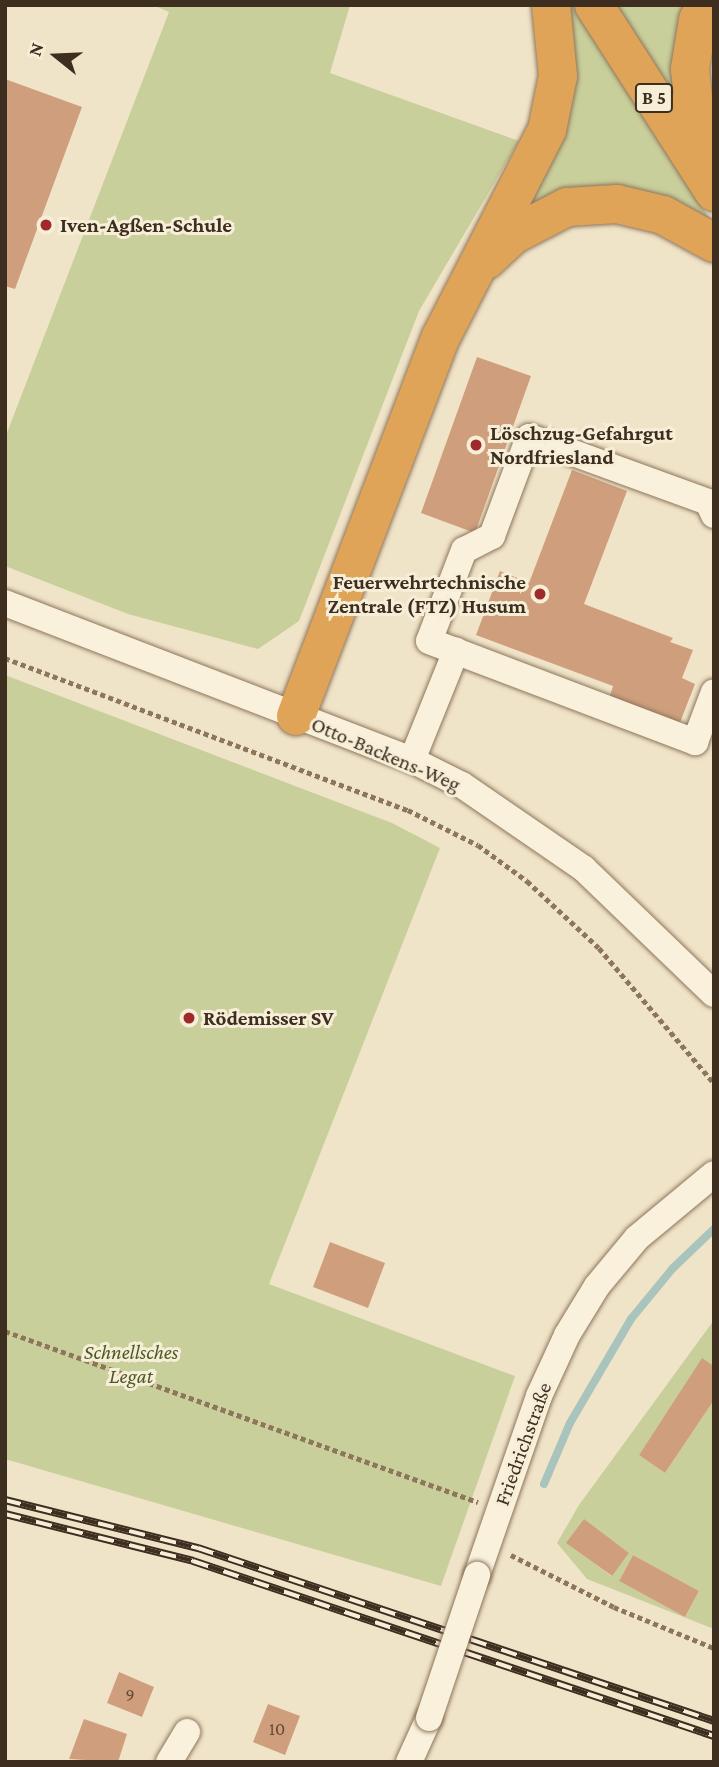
<!DOCTYPE html>
<html>
<head>
<meta charset="utf-8">
<style>
  body { margin:0 }
  #map { position:relative; width:719px; height:1767px; overflow:hidden; background:#f0e4c8; font-family:"Crimson Pro",serif }
  div>[style] { position:absolute }
  [style*='--x'] { left:calc(var(--x)*1px); top:calc(var(--y)*1px); width:calc(var(--w)*1px); rotate:calc(var(--a)*1deg) }
  .green>* { inset:0; background:#c9cf9b }
  .stream>* { height:8px; margin:-4px; padding:0 4px; transform-origin:4px; border-radius:4px; background:#a9c4bc }
  .building>* { inset:0; background:#cf9f7d }
  .path>* { height:4.5px; margin-top:-2.25px; transform-origin:0; background:repeating-linear-gradient(90deg,#8d765c 0 5px,transparent 0 8.5px) }
  .roads { filter:drop-shadow(0 0 2px #8d765c) drop-shadow(0 0 2px #8d765c) }
  .minor>* { height:26px; margin:-13px; padding:0 13px; transform-origin:13px; border-radius:13px; background:#faf1dc }
  .highway>* { height:38px; margin:-19px; padding:0 19px; transform-origin:19px; border-radius:19px; background:#e0a458 }
  .rail>* { height:8px; margin-top:-4px; transform-origin:0; background:repeating-linear-gradient(90deg,#f7eed8 0 16px,#3d2e20 0 32px); box-sizing:border-box; border-block:2px solid #3d2e20 }
  .bridges { filter:drop-shadow(0 0 2px #8d765c) drop-shadow(0 0 2px #8d765c) }
  .minor-bridge>* { height:26px; margin:-13px; padding:0 13px; transform-origin:13px; border-radius:13px; background:#faf1dc }
  .dots>* { width:19px; height:19px; translate:-50% -50%; box-sizing:border-box; border:4px solid #f7eed8; border-radius:50% }
  span { translate:-50% -50%; white-space:nowrap; text-align:center; line-height:1.15; -webkit-text-stroke:6px #f7eed8; paint-order:stroke }
  .number-label { font-size:18px; color:#624a37 }
  .number-label span { -webkit-text-stroke-width:0 }
  .shield-label span { padding:2px 5px; background:#f7eed8; border:2px solid; border-radius:5px; -webkit-text-stroke-width:0 }
  .shield-label { font-size:19px; color:#3d2e20; font-weight:700 }
  .poi-label { font-size:21px; color:#3d2e20; font-weight:700 }
  .left { translate:0 -50%; text-align:left }
  .right { translate:-100% -50%; text-align:right }
  .street-label { font-size:21px; color:#3d2e20 }
  .park-label { font-size:21px; color:#4d5a26; font-style:italic }
  .frame { position:absolute; inset:0; border:7px solid #3d2e20; pointer-events:none }
  .north { position:absolute; left:21px; top:21px; width:70px; height:70px; -webkit-text-stroke:5px #f7eed8; paint-order:stroke; rotate:288deg; font-size:19px; font-weight:700; line-height:28px; text-align:center; color:#3d2e20 }
  .north::after { content:''; display:block; margin:auto; width:24px; height:32px; background:#3d2e20; clip-path:polygon(50% 0,100% 100%,50% 72%,0 100%) }
</style>
</head>
<body>
<div id="map">
  <div class="green">
    <div style="clip-path:polygon(153px 5px,350px 5px,330px 73px,519px 141px,419px 311px,299px 621px,258px 649px,128px 614px,5px 566px,5px 438px,169px 12px)"></div>
    <div style="clip-path:polygon(569px 5px,574px 5px,713px 224px,518px 210px)"></div>
    <div style="clip-path:polygon(615px 5px,694px 5px,682px 109px)"></div>
    <div style="clip-path:polygon(5px 675px,392px 823px,440px 848px,269px 1284px,515px 1376px,441px 1586px,5px 1459px)"></div>
    <div style="clip-path:polygon(evenodd,714px 1320px,714px 1366px,702px 1359px,639px 1455px,665px 1473px,714px 1400px,714px 1629px,587px 1579px,557px 1543px,579px 1505px,714px 1320px,584px 1520px,629px 1553px,611px 1576px,567px 1543px,584px 1520px,714px 1320px,633px 1555px,699px 1591px,685px 1617px,619px 1581px,633px 1555px)"></div>
  </div>
  <div class="stream">
    <div style="--x:544;--y:1484;--w:66;--a:-66.9"></div>
    <div style="--x:570;--y:1423;--w:121;--a:-59.6"></div>
    <div style="--x:631;--y:1319;--w:66;--a:-50.5"></div>
    <div style="--x:673;--y:1268;--w:57;--a:-43.6"></div>
  </div>
  <div class="building">
    <div style="clip-path:polygon(5px 79px,82px 107px,15px 289px,5px 286px)"></div>
    <div style="clip-path:polygon(477px 357px,531px 376px,475px 533px,421px 513px)"></div>
    <div style="clip-path:polygon(572px 470px,627px 491px,584px 604px,673px 638px,670px 642px,693px 650px,682px 678px,695px 684px,679px 725px,609px 699px,613px 686px,476px 635px,500px 571px,529px 583px)"></div>
    <div style="clip-path:polygon(330px 1242px,385px 1263px,368px 1308px,313px 1287px)"></div>
    <div style="clip-path:polygon(702px 1358px,714px 1366px,714px 1400px,665px 1473px,639px 1455px)"></div>
    <div style="clip-path:polygon(584px 1519px,629px 1553px,612px 1576px,566px 1543px)"></div>
    <div style="clip-path:polygon(633px 1555px,699px 1591px,685px 1617px,619px 1581px)"></div>
    <div style="clip-path:polygon(119px 1672px,154px 1687px,142px 1717px,107px 1703px)"></div>
    <div style="clip-path:polygon(268px 1704px,300px 1716px,285px 1755px,253px 1742px)"></div>
    <div style="clip-path:polygon(84px 1719px,127px 1734px,118px 1762px,69px 1759px)"></div>
  </div>
  <div class="path">
    <div style="--x:5;--y:658;--w:431;--a:20.7"></div>
    <div style="--x:408;--y:810;--w:78;--a:26.6"></div>
    <div style="--x:478;--y:845;--w:61;--a:36.3"></div>
    <div style="--x:527;--y:881;--w:98;--a:42.9"></div>
    <div style="--x:599;--y:948;--w:177;--a:49.6"></div>
    <div style="--x:5;--y:1331;--w:503;--a:19.88"></div>
    <div style="--x:511;--y:1555;--w:115;--a:26.8"></div>
    <div style="--x:614;--y:1607;--w:108;--a:22.3"></div>
  </div>
  <div class="roads">
    <div class="minor">
      <div style="--x:714;--y:515;--w:14;--a:-115"></div>
      <div style="--x:708;--y:502;--w:190;--a:-160"></div>
      <div style="--x:529;--y:437;--w:106;--a:110.5"></div>
      <div style="--x:492;--y:536;--w:31;--a:153"></div>
      <div style="--x:464;--y:550;--w:97;--a:111"></div>
      <div style="--x:429;--y:641;--w:285;--a:20.8"></div>
      <div style="--x:695;--y:742;--w:53;--a:-69.2"></div>
      <div style="--x:5;--y:603;--w:436;--a:21.1"></div>
      <div style="--x:412;--y:760;--w:56;--a:26.6"></div>
      <div style="--x:462;--y:785;--w:148;--a:34.5"></div>
      <div style="--x:584;--y:869;--w:180;--a:43.9"></div>
      <div style="--x:412;--y:760;--w:118;--a:-68"></div>
      <div style="--x:477;--y:1575;--w:189;--a:-70.9"></div>
      <div style="--x:539;--y:1396;--w:67;--a:-65.3"></div>
      <div style="--x:567;--y:1335;--w:57;--a:-58.5"></div>
      <div style="--x:597;--y:1286;--w:62;--a:-50.2"></div>
      <div style="--x:637;--y:1238;--w:100;--a:-39.7"></div>
      <div style="--x:169;--y:1762;--w:35;--a:-59"></div>
      <div style="--x:409;--y:1762;--w:48;--a:-65.6"></div>
    </div>
    <div class="highway">
      <div style="--x:594;--y:5;--w:222;--a:57.3"></div>
      <div style="--x:706;--y:5;--w:17;--a:118"></div>
      <div style="--x:698;--y:20;--w:50;--a:99.3"></div>
      <div style="--x:690;--y:69;--w:56;--a:83.9"></div>
      <div style="--x:696;--y:125;--w:37;--a:71"></div>
      <div style="--x:486;--y:260;--w:37;--a:-43"></div>
      <div style="--x:513;--y:235;--w:61;--a:-27.4"></div>
      <div style="--x:567;--y:207;--w:50;--a:-3.4"></div>
      <div style="--x:617;--y:204;--w:47;--a:13.4"></div>
      <div style="--x:663;--y:215;--w:58;--a:28.8"></div>
      <div style="--x:296;--y:716;--w:406;--a:-69.1"></div>
      <div style="--x:441;--y:337;--w:233;--a:-62.9"></div>
      <div style="--x:547;--y:130;--w:55;--a:-78.5"></div>
      <div style="--x:558;--y:76;--w:71;--a:-95.6"></div>
    </div>
  </div>
  <div class="rail">
    <div style="--x:5;--y:1500;--w:199;--a:14"></div>
    <div style="--x:198;--y:1548;--w:544;--a:18.53"></div>
    <div style="--x:5;--y:1514;--w:194;--a:14"></div>
    <div style="--x:193;--y:1561;--w:550;--a:18.57"></div>
  </div>
  <div class="bridges">
    <div class="minor-bridge">
      <div style="--x:429;--y:1718;--w:151;--a:-71.4"></div>
    </div>
  </div>
  <div class="dots">
    <div style="left:46px;top:225px;background:#9e2a2b"></div>
    <div style="left:476px;top:445px;background:#9e2a2b"></div>
    <div style="left:540px;top:594px;background:#9e2a2b"></div>
    <div style="left:189px;top:1018px;background:#9e2a2b"></div>
  </div>
  <div class="number-label">
    <span style="left:130px;top:1695px">9</span>
    <span style="left:277px;top:1729px">10</span>
  </div>
  <div class="shield-label">
    <span style="left:654px;top:98px">B 5</span>
  </div>
  <div class="poi-label">
    <span class="left" style="left:60px;top:225px">Iven-Agßen-Schule</span>
    <span class="left" style="left:490px;top:445px">Löschzug-Gefahrgut<br>Nordfriesland</span>
    <span class="right" style="left:526px;top:594px">Feuerwehrtechnische<br>Zentrale (FTZ) Husum</span>
    <span class="left" style="left:203px;top:1018px">Rödemisser SV</span>
  </div>
  <div class="street-label">
    <span style="left:386px;top:754px;rotate:23deg">Otto-Backens-Weg</span>
    <span style="left:523px;top:1444px;rotate:-70deg">Friedrichstraße</span>
  </div>
  <div class="park-label">
    <span style="left:131px;top:1364px">Schnellsches<br>Legat</span>
  </div>
  <div class="frame"></div>
  <div class="north">N</div>
</div>
</body>
</html>
